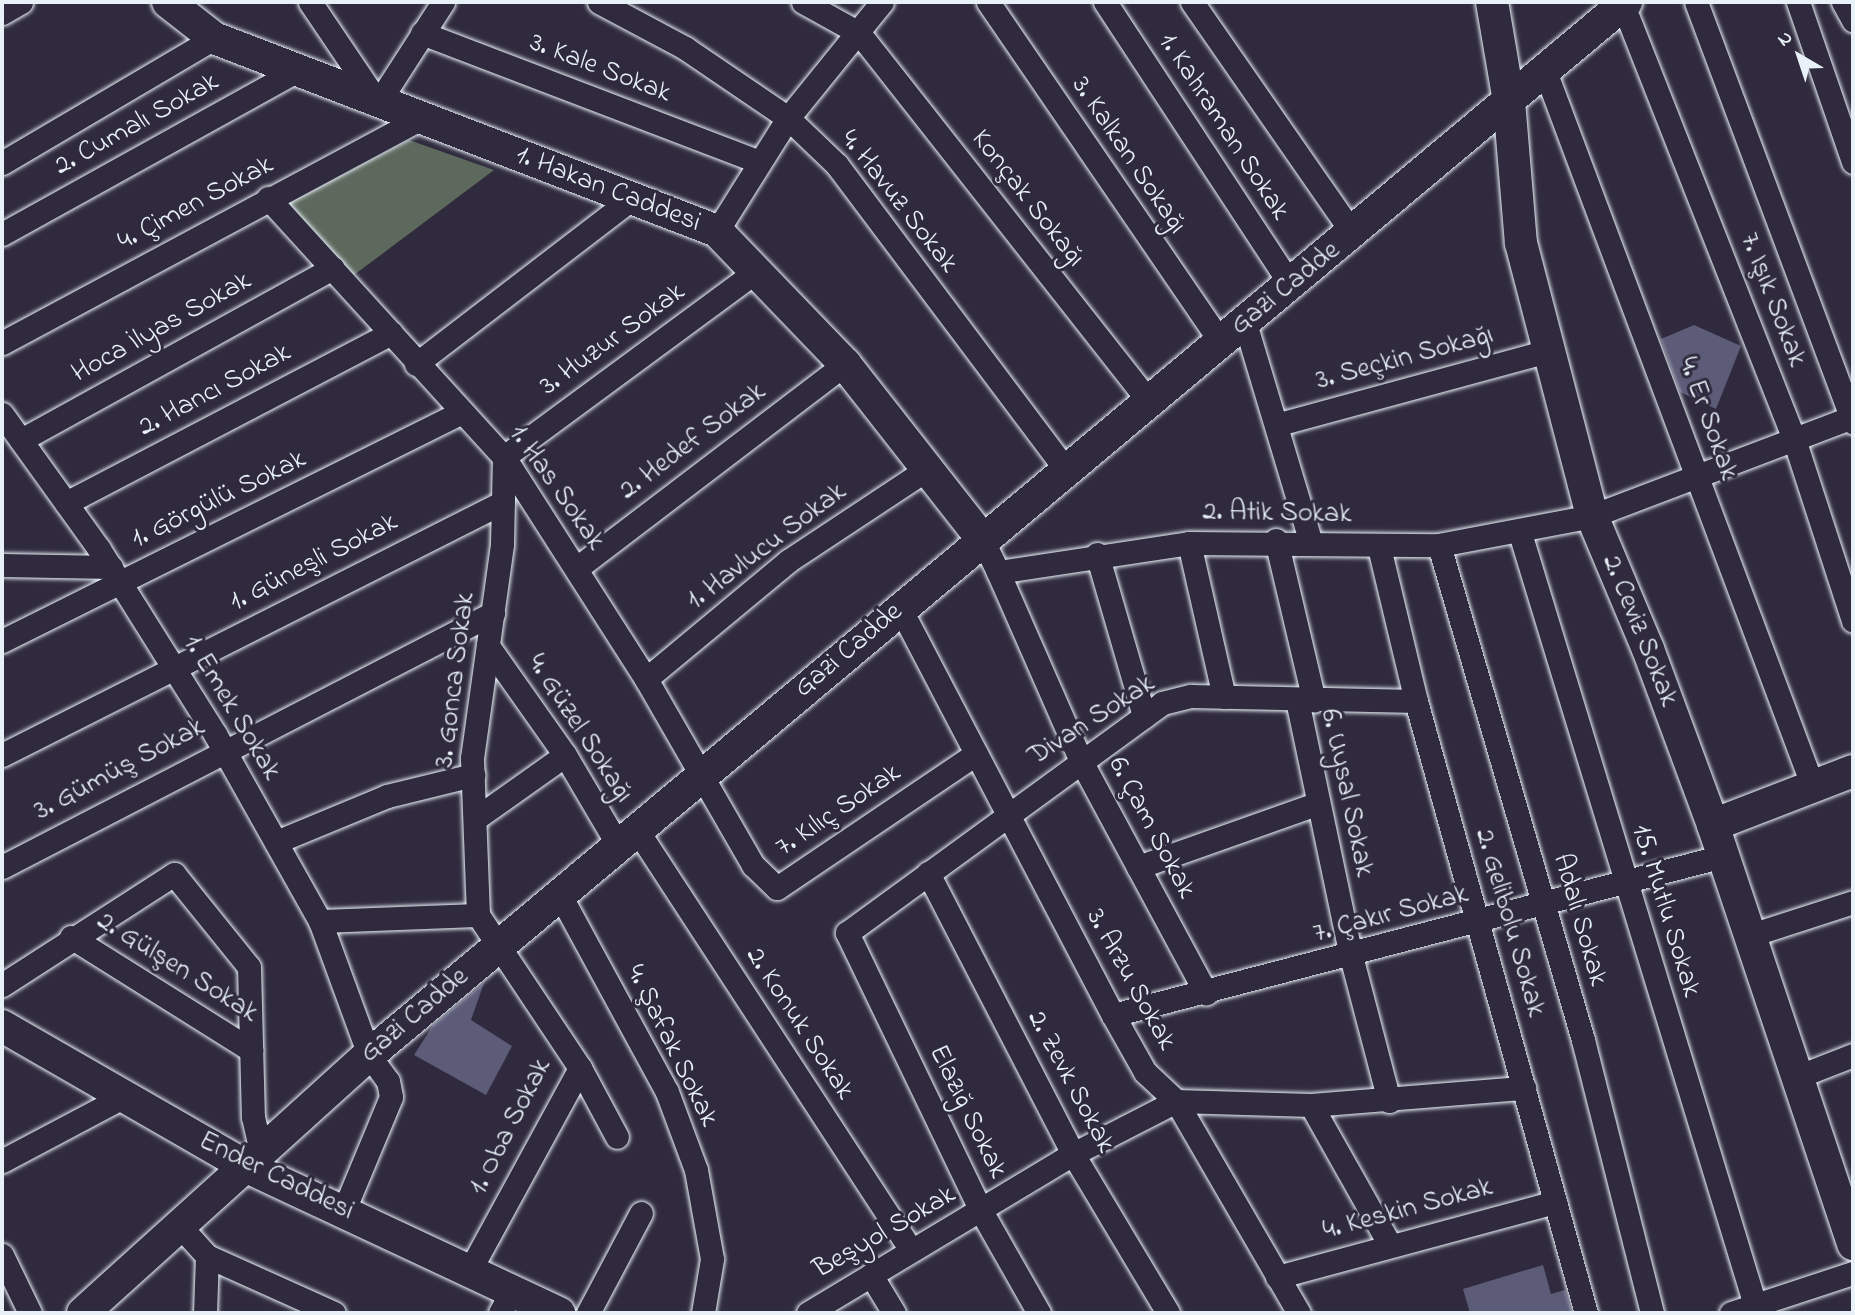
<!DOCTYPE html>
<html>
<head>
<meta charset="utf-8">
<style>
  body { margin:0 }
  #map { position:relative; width:1855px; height:1315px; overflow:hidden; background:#2f2a3d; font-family:"Indie Flower",sans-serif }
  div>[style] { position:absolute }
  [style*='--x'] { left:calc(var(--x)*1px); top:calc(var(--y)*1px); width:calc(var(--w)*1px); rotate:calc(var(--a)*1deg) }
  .green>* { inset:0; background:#5e695e }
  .building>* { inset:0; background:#5c5b78 }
  .roads { filter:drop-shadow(0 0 2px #e8f1f8) drop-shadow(0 0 2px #e8f1f8) }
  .street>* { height:23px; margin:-11.5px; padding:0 11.5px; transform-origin:11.5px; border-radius:11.5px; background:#2f2a3d }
  .secondary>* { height:32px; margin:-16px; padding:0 16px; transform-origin:16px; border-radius:16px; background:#2f2a3d }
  span { translate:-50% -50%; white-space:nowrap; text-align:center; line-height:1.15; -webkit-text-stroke:6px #2f2a3d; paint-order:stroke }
  .street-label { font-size:28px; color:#e8f1f8 }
  .frame { position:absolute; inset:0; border:4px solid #e8f1f8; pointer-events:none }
  .north { position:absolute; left:1764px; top:21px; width:70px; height:70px; -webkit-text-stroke:5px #2f2a3d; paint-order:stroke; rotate:321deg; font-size:19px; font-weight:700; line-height:28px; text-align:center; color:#e8f1f8 }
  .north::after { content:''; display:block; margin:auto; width:24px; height:32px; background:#e8f1f8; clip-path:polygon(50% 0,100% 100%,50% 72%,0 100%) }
</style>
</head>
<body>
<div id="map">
  <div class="green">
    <div style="clip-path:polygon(409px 140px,494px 170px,354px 275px,287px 204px)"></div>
  </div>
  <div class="building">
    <div style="clip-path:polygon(1694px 325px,1741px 346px,1716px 409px,1680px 392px,1661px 339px)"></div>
    <div style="clip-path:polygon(484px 983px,471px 1020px,512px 1046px,486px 1095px,414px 1055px,433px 1025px)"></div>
    <div style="clip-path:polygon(1543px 1265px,1551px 1294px,1565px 1290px,1572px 1313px,1470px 1313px,1463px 1289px)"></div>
  </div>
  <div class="roads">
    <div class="street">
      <div style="--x:310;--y:2;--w:122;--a:56"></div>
      <div style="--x:378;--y:103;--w:120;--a:-57.2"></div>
      <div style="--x:599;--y:2;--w:98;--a:28.1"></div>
      <div style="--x:685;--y:48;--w:125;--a:34.2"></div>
      <div style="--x:788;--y:118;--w:68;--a:43.8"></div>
      <div style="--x:837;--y:165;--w:381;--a:53.1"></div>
      <div style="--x:803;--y:2;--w:64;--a:29"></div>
      <div style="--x:859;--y:33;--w:469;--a:51.8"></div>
      <div style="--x:988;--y:2;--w:412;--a:55.6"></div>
      <div style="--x:1105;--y:2;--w:339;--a:56.7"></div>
      <div style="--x:1192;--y:2;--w:282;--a:55.2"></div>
      <div style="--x:1696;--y:2;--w:449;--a:69.5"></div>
      <div style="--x:1798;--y:2;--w:169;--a:71"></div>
      <div style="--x:1843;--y:2;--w:21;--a:61"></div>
      <div style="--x:1623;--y:5;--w:466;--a:68.5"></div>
      <div style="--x:1794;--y:439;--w:191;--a:72"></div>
      <div style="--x:2;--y:13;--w:22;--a:-30"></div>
      <div style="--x:422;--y:33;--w:359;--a:20.9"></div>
      <div style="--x:1545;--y:71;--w:765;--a:69.48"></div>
      <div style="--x:2;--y:163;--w:246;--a:-30.5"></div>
      <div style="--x:268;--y:198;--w:350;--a:47.7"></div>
      <div style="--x:504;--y:457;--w:264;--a:57.4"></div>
      <div style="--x:646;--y:679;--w:215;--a:60.1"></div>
      <div style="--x:753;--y:865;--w:33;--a:44"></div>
      <div style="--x:777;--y:888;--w:240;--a:-34"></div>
      <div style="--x:717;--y:231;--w:133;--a:-57.9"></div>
      <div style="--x:788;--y:118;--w:149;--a:-51"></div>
      <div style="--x:2;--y:234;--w:341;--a:-29"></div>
      <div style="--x:1245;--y:323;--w:227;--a:73.3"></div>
      <div style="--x:2;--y:343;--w:473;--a:-28.2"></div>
      <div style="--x:416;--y:364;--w:271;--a:-37.5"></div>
      <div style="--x:2;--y:414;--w:166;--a:54.3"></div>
      <div style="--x:99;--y:549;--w:218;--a:57.9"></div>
      <div style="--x:215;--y:734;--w:214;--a:60.7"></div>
      <div style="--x:320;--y:921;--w:143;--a:69.9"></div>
      <div style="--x:369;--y:1055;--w:32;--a:54"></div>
      <div style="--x:388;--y:1081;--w:16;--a:79"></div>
      <div style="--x:391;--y:1097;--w:122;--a:112.6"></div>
      <div style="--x:1279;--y:424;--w:278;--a:-15.2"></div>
      <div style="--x:21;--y:440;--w:356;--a:-28.9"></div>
      <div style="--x:66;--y:503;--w:367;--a:-27.6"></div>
      <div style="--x:1520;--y:533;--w:807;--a:73.07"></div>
      <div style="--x:982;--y:539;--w:37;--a:64"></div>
      <div style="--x:998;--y:572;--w:193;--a:-8.6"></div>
      <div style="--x:1189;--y:543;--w:250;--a:0.5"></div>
      <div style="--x:1439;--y:545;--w:156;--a:-10.7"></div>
      <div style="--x:1592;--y:516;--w:279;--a:-20.8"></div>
      <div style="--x:1276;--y:540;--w:165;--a:76.7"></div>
      <div style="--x:1189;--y:543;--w:158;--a:77.2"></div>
      <div style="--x:1439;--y:545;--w:516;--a:73.78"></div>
      <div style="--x:1583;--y:1040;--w:282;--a:75.8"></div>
      <div style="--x:1379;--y:547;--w:158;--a:76.5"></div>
      <div style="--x:1416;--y:701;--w:635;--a:74.48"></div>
      <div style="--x:1097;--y:554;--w:169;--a:73.8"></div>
      <div style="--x:2;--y:565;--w:109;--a:1.1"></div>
      <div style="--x:577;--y:568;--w:337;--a:-37.3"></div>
      <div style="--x:998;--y:572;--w:206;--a:66.3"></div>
      <div style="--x:1081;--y:761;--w:264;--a:61.7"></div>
      <div style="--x:900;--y:608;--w:459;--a:62.4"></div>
      <div style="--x:1113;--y:1015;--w:65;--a:60.7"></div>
      <div style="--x:1145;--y:1072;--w:42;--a:43.1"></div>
      <div style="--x:1176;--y:1101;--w:135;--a:1.7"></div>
      <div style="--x:1311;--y:1105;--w:214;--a:-4.6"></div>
      <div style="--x:2;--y:641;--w:514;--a:-26.47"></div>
      <div style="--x:488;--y:646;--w:133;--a:54.8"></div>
      <div style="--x:565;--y:755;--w:104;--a:59.5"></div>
      <div style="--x:646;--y:679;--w:185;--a:-39.7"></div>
      <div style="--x:788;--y:561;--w:167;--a:-33.5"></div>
      <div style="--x:1297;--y:700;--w:262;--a:78.1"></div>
      <div style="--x:1351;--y:956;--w:150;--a:75.3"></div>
      <div style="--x:2;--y:755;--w:561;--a:-26.79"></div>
      <div style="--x:475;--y:819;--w:110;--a:-35.4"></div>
      <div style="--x:637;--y:830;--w:501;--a:56.88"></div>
      <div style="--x:276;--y:842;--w:120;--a:-22.5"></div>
      <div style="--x:387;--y:796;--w:89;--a:-13.7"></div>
      <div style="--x:2;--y:867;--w:553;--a:-27.35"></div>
      <div style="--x:1138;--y:867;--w:189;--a:-19.5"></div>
      <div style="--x:928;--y:873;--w:316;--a:62.7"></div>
      <div style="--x:1073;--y:1154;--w:185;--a:59.1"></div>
      <div style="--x:560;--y:895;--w:224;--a:61.5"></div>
      <div style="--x:667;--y:1092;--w:83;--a:69.6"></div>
      <div style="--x:696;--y:1170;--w:90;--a:79.8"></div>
      <div style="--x:712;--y:1259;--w:55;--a:99.5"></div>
      <div style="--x:320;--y:921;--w:158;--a:-2.2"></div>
      <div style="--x:1748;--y:936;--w:110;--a:-17.9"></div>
      <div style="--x:71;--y:937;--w:213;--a:32.1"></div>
      <div style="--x:2;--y:985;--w:205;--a:-32.8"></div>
      <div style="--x:174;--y:874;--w:119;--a:51.1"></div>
      <div style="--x:249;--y:967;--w:150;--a:88.5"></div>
      <div style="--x:253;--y:1117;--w:35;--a:77"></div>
      <div style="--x:1113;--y:1015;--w:630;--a:-14.61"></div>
      <div style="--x:580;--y:1068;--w:78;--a:61.8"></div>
      <div style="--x:1794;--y:1078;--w:63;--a:-21.3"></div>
      <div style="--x:1311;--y:1105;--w:161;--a:60.6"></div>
      <div style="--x:2;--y:1161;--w:137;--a:-27.9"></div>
      <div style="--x:179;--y:1225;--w:42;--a:47.9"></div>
      <div style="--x:207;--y:1256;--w:57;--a:92"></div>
      <div style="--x:2;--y:1255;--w:64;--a:64.2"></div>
      <div style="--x:207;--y:1256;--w:139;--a:24.2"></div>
      <div style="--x:471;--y:1268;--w:228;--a:-61.4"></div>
      <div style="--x:580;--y:1068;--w:184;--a:-123.7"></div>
      <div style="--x:478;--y:915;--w:157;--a:-92.2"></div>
      <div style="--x:472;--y:758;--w:216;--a:-82"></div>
      <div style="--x:502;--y:544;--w:87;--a:-88.7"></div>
      <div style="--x:504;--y:457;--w:313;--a:-36.4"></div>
      <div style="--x:871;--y:1275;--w:44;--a:58.8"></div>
      <div style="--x:1277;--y:1277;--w:288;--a:-15.1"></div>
      <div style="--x:500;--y:1313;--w:27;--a:-62"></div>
      <div style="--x:588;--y:1313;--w:113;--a:-62.1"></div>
      <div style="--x:808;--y:1313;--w:309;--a:-31"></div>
      <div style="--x:1073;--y:1154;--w:116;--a:-27.2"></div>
      <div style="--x:1176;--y:1101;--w:245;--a:59.9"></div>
      <div style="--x:1039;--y:1313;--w:117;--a:-119.6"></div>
      <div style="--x:981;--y:1211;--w:309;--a:-115.7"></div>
      <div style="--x:847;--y:933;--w:390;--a:-36.1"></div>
      <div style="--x:1162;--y:703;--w:30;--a:-14"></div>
      <div style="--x:1191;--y:696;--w:225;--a:1.3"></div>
      <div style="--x:1731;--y:1313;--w:128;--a:-18.2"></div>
    </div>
    <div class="secondary">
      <div style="--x:168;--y:2;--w:58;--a:38"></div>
      <div style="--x:214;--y:38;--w:539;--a:20.99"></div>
      <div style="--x:717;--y:231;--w:185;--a:46.1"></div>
      <div style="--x:845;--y:364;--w:222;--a:51.9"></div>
      <div style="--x:1492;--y:2;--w:100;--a:80.3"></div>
      <div style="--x:1509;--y:101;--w:143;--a:85.2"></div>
      <div style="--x:1521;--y:243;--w:282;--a:75.4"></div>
      <div style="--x:1592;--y:516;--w:144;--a:67.2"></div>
      <div style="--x:1648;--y:649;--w:188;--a:69.7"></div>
      <div style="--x:1713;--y:825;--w:442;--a:71.5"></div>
      <div style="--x:1713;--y:825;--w:150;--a:-21.1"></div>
      <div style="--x:2;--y:1026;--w:280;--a:29.9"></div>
      <div style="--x:245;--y:1166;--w:347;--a:25.1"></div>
      <div style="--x:83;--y:1313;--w:385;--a:-42.1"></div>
      <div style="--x:369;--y:1055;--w:1640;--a:-39.95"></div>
    </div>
  </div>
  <div class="street-label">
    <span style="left:600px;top:69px;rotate:21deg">3. Kale Sokak</span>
    <span style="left:137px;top:125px;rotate:-29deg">2. Cumalı Sokak</span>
    <span style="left:1223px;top:127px;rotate:57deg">1. Kahraman Sokak</span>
    <span style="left:1128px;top:156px;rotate:56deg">3. Kalkan Sokağı</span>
    <span style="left:608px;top:190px;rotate:21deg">1. Hakan Caddesi</span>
    <span style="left:1027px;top:199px;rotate:52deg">Konçak Sokağı</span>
    <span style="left:898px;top:202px;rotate:52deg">4. Havuz Sokak</span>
    <span style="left:196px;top:204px;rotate:-28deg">4. Çimen Sokak</span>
    <span style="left:1286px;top:289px;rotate:-39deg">Gazi Cadde</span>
    <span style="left:1772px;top:300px;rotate:69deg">7. Işık Sokak</span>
    <span style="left:162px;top:328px;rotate:-29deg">Hoca İlyas Sokak</span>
    <span style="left:613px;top:340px;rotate:-36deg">3. Huzur Sokak</span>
    <span style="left:1405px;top:359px;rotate:-15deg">3. Seçkin Sokağı</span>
    <span style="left:215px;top:391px;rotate:-28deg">2. Hancı Sokak</span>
    <span style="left:1707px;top:419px;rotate:70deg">4. Er Sokak</span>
    <span style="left:693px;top:442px;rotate:-37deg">2. Hedef Sokak</span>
    <span style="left:556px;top:488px;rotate:55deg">1. Has Sokak</span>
    <span style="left:219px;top:500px;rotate:-26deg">1. Görgülü Sokak</span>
    <span style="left:1277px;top:514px;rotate:1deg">2. Atik Sokak</span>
    <span style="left:767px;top:547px;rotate:-37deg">1. Havlucu Sokak</span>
    <span style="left:314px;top:563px;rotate:-27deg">1. Güneşli Sokak</span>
    <span style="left:1639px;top:631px;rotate:68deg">2. Ceviz Sokak</span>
    <span style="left:849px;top:651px;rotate:-40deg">Gazi Cadde</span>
    <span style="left:456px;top:680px;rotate:-83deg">3. Gonca Sokak</span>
    <span style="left:231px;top:708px;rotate:59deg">1. Emek Sokak</span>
    <span style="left:1092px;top:721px;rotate:-33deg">Divan Sokak</span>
    <span style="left:579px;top:729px;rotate:57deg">4. Güzel Sokağı</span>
    <span style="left:120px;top:770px;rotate:-28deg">3. Gümüş Sokak</span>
    <span style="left:1346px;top:793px;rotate:78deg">6. Uysal Sokak</span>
    <span style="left:839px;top:811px;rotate:-34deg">7. Kılıç Sokak</span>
    <span style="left:1151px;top:828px;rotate:62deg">6. Çam Sokak</span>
    <span style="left:1665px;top:911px;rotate:73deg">15. Mutlu Sokak</span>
    <span style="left:1391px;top:915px;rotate:-15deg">7. Çakır Sokak</span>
    <span style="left:1579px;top:920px;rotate:74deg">Adalı Sokak</span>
    <span style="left:1509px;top:923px;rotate:74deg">2. Gelibolu Sokak</span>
    <span style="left:177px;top:968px;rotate:32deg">2. Gülşen Sokak</span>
    <span style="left:1130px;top:980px;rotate:61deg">3. Arzu Sokak</span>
    <span style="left:415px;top:1016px;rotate:-40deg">Gazi Cadde</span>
    <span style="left:799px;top:1024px;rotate:57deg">2. Konuk Sokak</span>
    <span style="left:671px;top:1046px;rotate:64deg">4. Şafak Sokak</span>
    <span style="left:1070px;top:1082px;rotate:62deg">2. Zevk Sokak</span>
    <span style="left:967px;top:1112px;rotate:64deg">Elazığ Sokak</span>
    <span style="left:511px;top:1127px;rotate:-63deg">1. Oba Sokak</span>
    <span style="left:276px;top:1177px;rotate:26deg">Ender Caddesi</span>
    <span style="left:1408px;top:1210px;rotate:-15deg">4. Keskin Sokak</span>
    <span style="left:885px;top:1233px;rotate:-30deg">Beşyol Sokak</span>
  </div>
  <div class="frame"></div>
  <div class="north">N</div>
</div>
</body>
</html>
